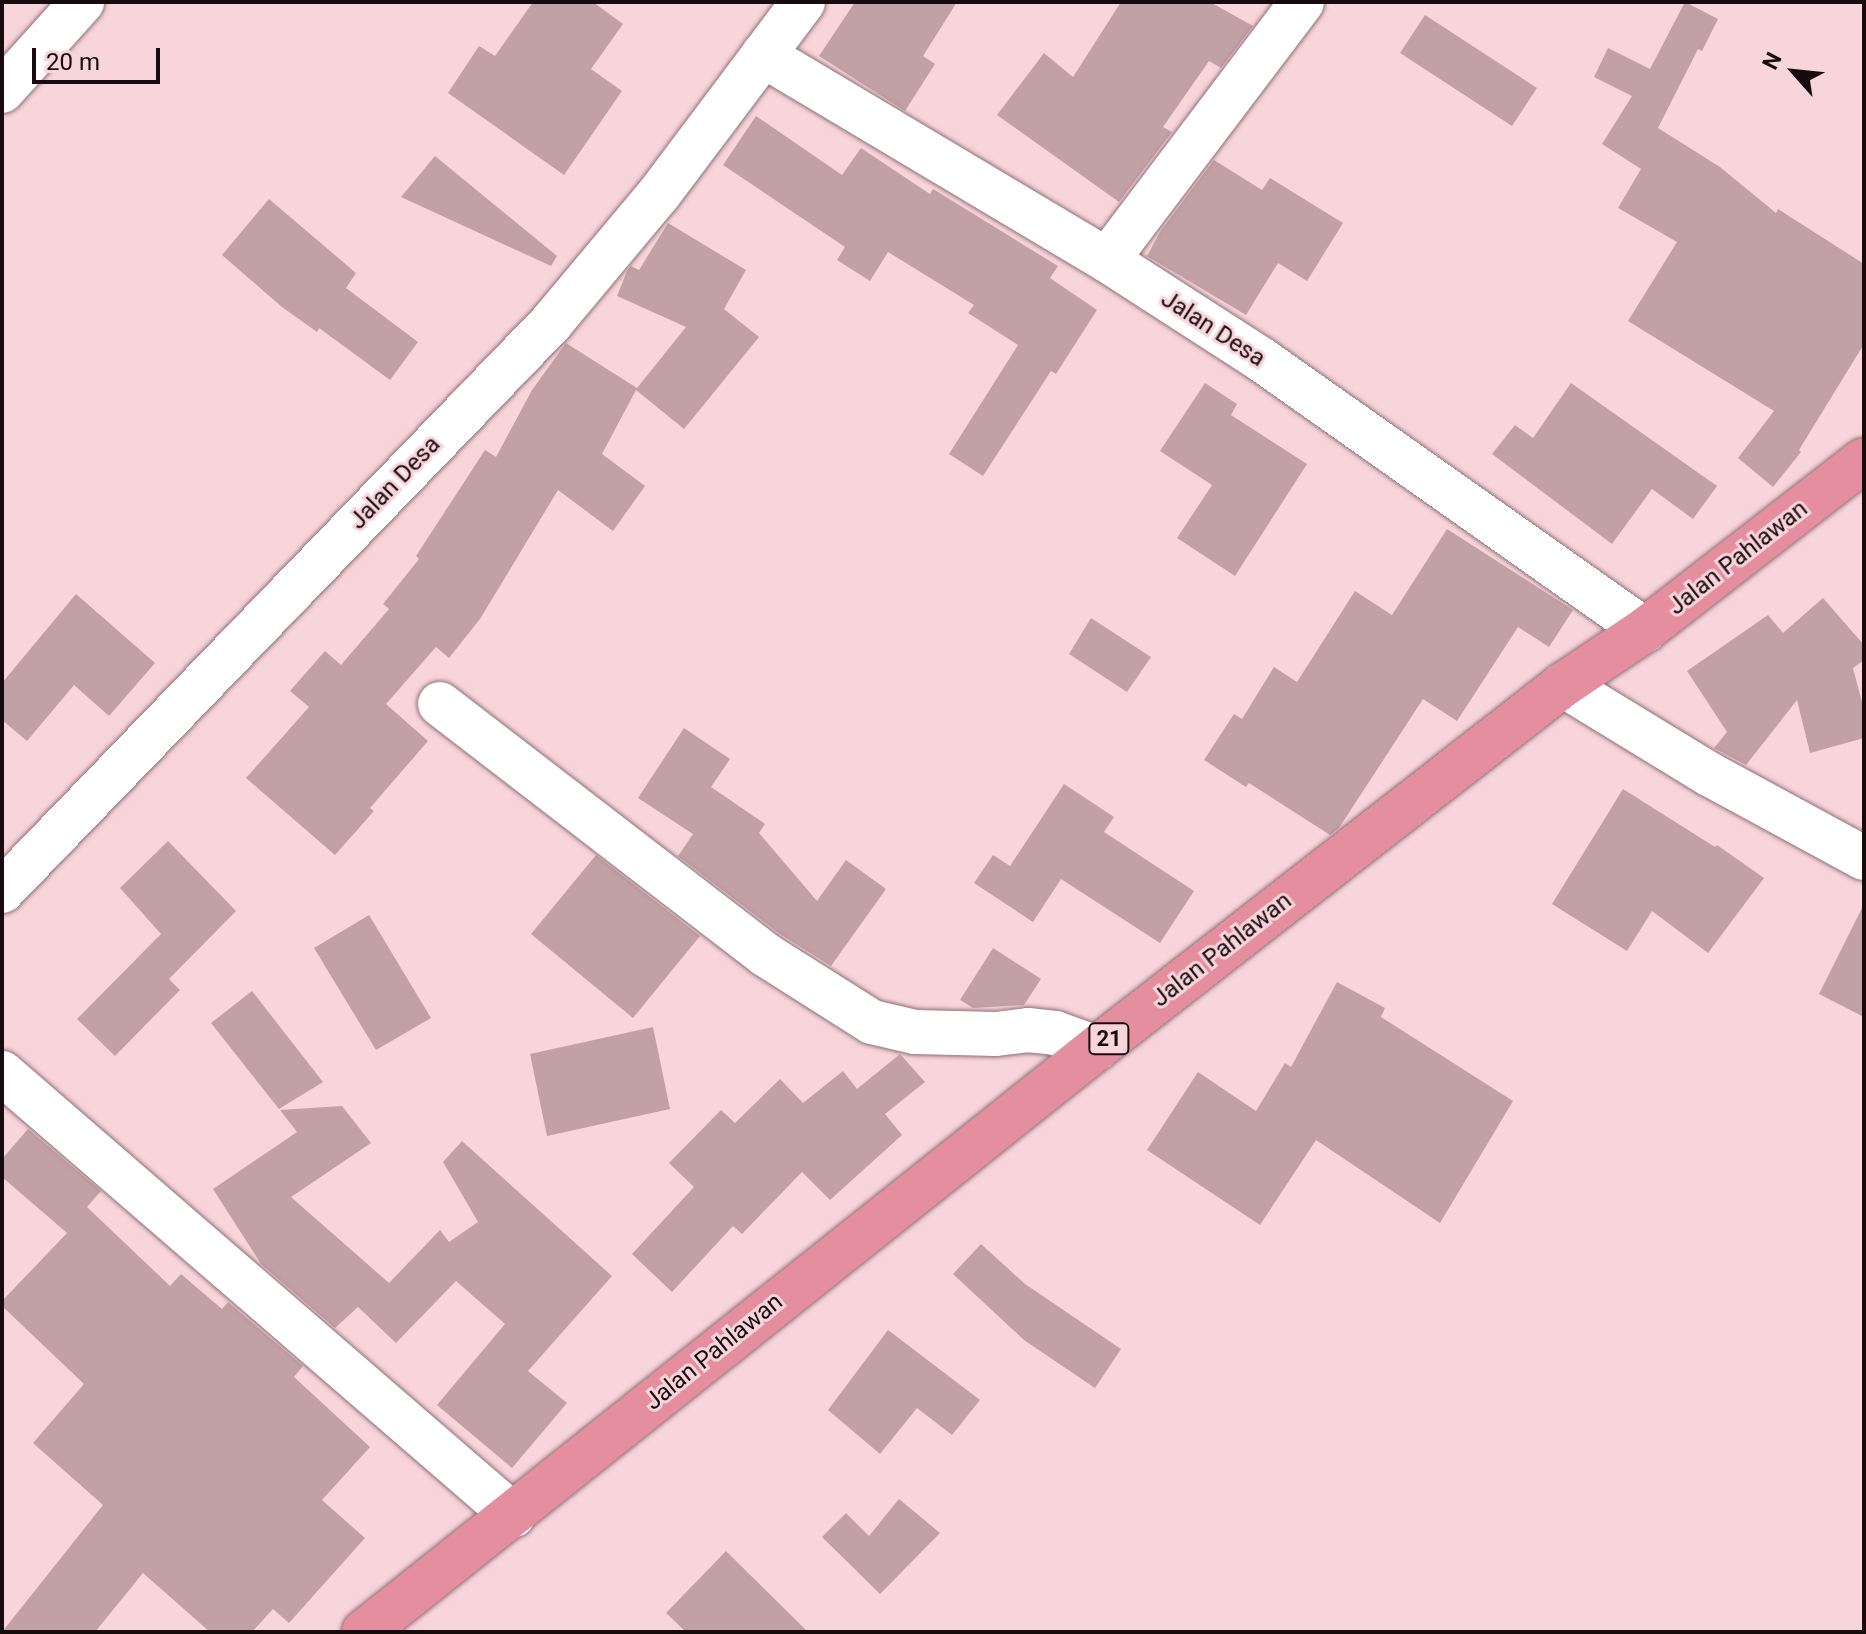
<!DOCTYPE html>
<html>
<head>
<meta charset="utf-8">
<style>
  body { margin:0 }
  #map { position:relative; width:1866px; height:1634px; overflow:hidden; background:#f8d5db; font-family:Roboto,sans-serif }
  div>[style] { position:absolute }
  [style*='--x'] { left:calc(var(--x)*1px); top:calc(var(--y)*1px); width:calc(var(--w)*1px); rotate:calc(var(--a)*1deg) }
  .building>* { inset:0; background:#c2a1a6 }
  .roads { filter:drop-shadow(0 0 2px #8f7075) drop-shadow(0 0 2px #8f7075) }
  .minor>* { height:44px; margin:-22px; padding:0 22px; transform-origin:22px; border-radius:22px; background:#fff }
  .highway>* { height:44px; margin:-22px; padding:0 22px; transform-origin:22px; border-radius:22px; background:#e48e9f }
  span { translate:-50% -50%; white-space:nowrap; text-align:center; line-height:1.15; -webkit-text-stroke:6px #f8d5db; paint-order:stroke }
  .shield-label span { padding:2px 6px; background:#f8d5db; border:2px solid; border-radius:6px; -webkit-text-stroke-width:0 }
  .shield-label { font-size:22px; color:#170b0e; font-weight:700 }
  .street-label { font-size:24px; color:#170b0e }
  .frame { position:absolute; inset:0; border:4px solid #170b0e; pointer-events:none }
  .north { position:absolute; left:1754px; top:32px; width:80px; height:80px; -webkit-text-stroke:6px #f8d5db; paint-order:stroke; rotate:297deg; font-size:22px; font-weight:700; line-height:32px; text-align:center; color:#170b0e }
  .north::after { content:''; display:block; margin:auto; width:28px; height:36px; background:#170b0e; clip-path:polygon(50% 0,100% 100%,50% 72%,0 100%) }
  .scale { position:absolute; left:32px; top:48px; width:128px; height:36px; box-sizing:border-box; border:4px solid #170b0e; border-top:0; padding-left:10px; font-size:24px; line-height:28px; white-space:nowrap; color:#170b0e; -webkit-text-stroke:6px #f8d5db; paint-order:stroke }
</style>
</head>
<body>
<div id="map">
  <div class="building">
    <div style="clip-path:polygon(533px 2px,593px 2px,623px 24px,591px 69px,622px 91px,564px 175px,448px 93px,479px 46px,495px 56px)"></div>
    <div style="clip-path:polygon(855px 2px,957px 2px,923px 56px,935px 64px,905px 111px,819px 56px)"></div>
    <div style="clip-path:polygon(1121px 2px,1210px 2px,1253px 26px,1221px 68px,1209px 61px,1163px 127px,1172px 132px,1119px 202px,997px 115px,1044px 53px,1073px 77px)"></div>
    <div style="clip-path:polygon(1685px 2px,1718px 19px,1702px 51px,1698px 49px,1658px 128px,1720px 167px,1776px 213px,1778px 209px,1864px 264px,1864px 344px,1799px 450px,1801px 452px,1773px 487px,1738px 458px,1774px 411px,1628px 321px,1677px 242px,1618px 208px,1641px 169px,1602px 144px,1632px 96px,1594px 77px,1608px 48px,1650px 69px)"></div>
    <div style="clip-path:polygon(1425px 15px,1537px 88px,1512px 126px,1400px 53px)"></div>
    <div style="clip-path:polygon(756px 116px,842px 175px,861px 148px,930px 194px,933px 189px,1058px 266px,1050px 278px,1097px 310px,1056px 374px,1051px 371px,983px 476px,949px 454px,1018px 345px,968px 313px,974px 305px,888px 252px,870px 281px,837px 260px,845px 247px,723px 165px)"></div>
    <div style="clip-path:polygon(435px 156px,557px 256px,551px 266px,401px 197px)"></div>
    <div style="clip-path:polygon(1214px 160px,1262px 190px,1270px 178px,1343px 223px,1307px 281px,1278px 263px,1246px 315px,1147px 256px,1160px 232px)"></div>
    <div style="clip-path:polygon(269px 199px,356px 273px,346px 288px,418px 342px,390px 380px,319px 328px,317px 332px,282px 307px,222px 255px)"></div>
    <div style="clip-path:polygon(668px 223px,746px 270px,724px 309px,759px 337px,684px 429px,636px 390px,602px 454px,645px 486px,613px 531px,558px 490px,480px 619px,449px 658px,436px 647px,386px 704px,428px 741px,370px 808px,374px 811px,335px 855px,246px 778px,309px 707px,290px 691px,325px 651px,341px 665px,389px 609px,383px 604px,419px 559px,416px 556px,485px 450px,496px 457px,532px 390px,566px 343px,637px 388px,686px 327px,617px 296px,627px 271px,631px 266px,639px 270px)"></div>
    <div style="clip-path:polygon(1205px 383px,1237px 404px,1231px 415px,1307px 464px,1235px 576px,1177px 538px,1212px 485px,1160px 451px)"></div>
    <div style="clip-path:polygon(1571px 383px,1717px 486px,1693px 519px,1652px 489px,1612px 544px,1492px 454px,1515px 425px,1533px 438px)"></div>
    <div style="clip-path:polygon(1447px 529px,1573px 610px,1549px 647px,1518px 627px,1457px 721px,1423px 699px,1339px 828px,1330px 835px,1249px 783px,1246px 787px,1204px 760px,1234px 714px,1242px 719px,1274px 667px,1297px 682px,1355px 591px,1392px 615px)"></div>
    <div style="clip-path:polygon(76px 594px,155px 663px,109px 716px,74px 685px,27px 741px,2px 720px,2px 683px)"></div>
    <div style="clip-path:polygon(1823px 598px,1864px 645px,1864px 660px,1853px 668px,1864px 710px,1864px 738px,1810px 753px,1797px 700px,1746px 765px,1714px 748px,1727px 732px,1687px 671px,1768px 615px,1783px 633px)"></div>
    <div style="clip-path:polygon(1091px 618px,1151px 657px,1127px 692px,1069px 654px)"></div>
    <div style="clip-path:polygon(684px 728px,730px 759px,711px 787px,765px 824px,759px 833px,817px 901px,846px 860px,886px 889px,831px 966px,780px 934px,678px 856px,693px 834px,638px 798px)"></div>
    <div style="clip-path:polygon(1064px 784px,1114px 817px,1104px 832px,1194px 891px,1160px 943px,1061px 879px,1033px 922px,974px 883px,993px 855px,1010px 866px)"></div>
    <div style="clip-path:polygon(1623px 789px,1715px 847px,1717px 845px,1764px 878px,1708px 953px,1652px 911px,1627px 951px,1552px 904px)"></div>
    <div style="clip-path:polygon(168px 841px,236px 911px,169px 979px,180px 990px,115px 1056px,77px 1019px,161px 934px,120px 888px)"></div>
    <div style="clip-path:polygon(596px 855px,700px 936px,633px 1018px,531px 934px)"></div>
    <div style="clip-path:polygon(1864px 904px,1864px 1017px,1819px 994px)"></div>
    <div style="clip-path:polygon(369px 915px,431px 1018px,376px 1050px,314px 948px)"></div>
    <div style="clip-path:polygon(993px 948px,1041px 979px,1024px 1005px,973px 1008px,960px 1000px)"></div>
    <div style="clip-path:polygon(1337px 982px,1385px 1008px,1381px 1017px,1513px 1101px,1440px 1223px,1316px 1140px,1260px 1225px,1147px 1150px,1198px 1072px,1256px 1111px,1285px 1063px,1291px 1067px)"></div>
    <div style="clip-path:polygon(252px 991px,323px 1082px,279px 1109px,211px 1023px)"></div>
    <div style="clip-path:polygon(653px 1027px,670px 1109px,547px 1136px,530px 1054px)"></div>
    <div style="clip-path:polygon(900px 1054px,925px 1082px,885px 1114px,902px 1135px,830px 1200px,802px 1172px,742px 1234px,733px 1226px,672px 1292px,632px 1254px,694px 1187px,669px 1163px,721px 1110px,735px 1123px,780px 1079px,803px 1103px,843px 1071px,857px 1089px)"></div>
    <div style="clip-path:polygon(342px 1106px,371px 1143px,291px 1197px,389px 1283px,440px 1230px,449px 1242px,478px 1222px,443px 1162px,462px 1141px,612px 1276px,528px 1371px,567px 1403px,512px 1468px,437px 1405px,505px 1324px,456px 1281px,396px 1343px,358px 1307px,335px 1328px,261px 1264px,213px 1189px,297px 1132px,280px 1110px)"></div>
    <div style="clip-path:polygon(28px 1129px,101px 1191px,87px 1207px,170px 1286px,181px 1274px,222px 1309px,228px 1302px,303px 1366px,294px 1377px,370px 1447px,322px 1500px,365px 1538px,289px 1623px,273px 1609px,252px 1632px,210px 1632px,143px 1573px,95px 1632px,2px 1632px,103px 1505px,33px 1443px,84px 1384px,2px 1306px,2px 1301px,67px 1233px,2px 1177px,2px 1159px)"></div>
    <div style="clip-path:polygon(981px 1244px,1025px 1284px,1121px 1349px,1095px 1388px,1024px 1340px,953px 1274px)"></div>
    <div style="clip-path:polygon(888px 1330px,980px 1400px,952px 1435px,917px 1408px,880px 1454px,828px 1410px)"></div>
    <div style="clip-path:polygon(899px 1499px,940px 1533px,880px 1594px,822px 1537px,846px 1513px,869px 1536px)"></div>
    <div style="clip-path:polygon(726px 1551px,808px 1632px,686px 1632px,666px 1613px)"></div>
  </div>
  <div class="roads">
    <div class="minor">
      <div style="--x:763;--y:55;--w:400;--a:30.8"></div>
      <div style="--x:1107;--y:260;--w:184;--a:32.8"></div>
      <div style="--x:1262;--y:360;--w:469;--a:35.2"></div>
      <div style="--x:2;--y:91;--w:120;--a:-48"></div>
      <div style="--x:1107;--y:260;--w:323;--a:-52.9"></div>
      <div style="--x:1563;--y:685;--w:171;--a:31.4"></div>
      <div style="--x:1709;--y:774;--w:176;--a:28.5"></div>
      <div style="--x:440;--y:704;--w:411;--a:37.6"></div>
      <div style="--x:766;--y:955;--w:125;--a:32.3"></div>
      <div style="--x:872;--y:1022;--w:44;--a:13.1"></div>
      <div style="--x:915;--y:1032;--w:81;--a:1.4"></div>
      <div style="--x:996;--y:1034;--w:32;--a:-7"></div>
      <div style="--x:1028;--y:1030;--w:27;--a:6"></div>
      <div style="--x:1055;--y:1033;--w:45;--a:19.7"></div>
      <div style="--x:2;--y:891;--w:790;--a:-45.97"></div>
      <div style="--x:551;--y:323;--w:168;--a:-50.1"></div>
      <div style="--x:659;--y:194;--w:240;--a:-53.1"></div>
      <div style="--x:2;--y:1073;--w:676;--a:40.86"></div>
    </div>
    <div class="highway">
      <div style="--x:364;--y:1632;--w:937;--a:-38.55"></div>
      <div style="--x:1097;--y:1048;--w:591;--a:-37.92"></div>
      <div style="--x:1563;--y:685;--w:99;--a:-33.9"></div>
      <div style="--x:1645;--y:630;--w:277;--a:-37.8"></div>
    </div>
  </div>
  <div class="shield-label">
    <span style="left:1109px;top:1039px">21</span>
  </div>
  <div class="street-label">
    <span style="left:1213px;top:329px;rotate:33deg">Jalan Desa</span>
    <span style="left:395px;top:483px;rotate:-46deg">Jalan Desa</span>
    <span style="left:1738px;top:558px;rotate:-38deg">Jalan Pahlawan</span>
    <span style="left:1222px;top:950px;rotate:-38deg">Jalan Pahlawan</span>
    <span style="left:714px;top:1352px;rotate:-39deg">Jalan Pahlawan</span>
  </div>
  <div class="frame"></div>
  <div class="north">N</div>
  <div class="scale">20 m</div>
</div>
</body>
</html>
